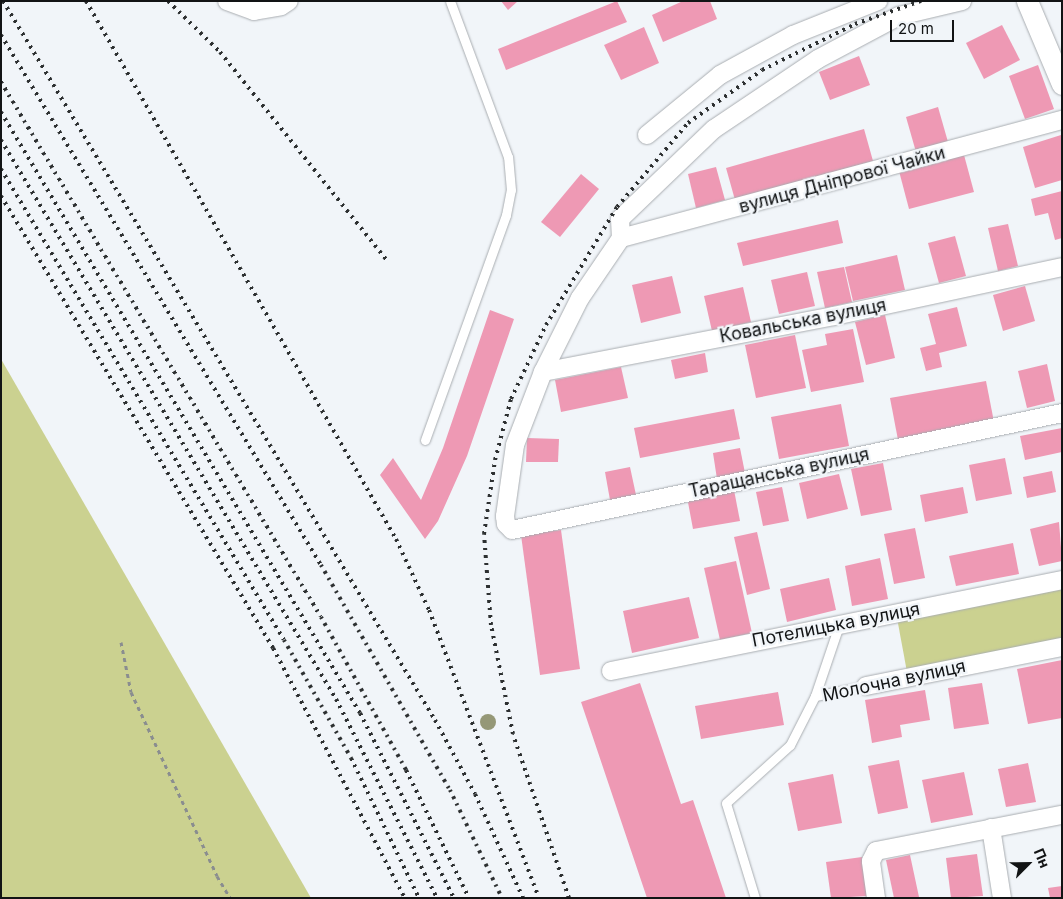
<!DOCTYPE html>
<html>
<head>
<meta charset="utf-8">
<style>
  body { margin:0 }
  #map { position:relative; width:1063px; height:899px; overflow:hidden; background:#f1f5f9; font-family:Inter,sans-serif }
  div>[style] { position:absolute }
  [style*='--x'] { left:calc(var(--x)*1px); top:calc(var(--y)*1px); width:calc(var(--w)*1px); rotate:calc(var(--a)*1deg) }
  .green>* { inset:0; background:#cbd190 }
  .building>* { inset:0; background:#ee99b4 }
  .path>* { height:3px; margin-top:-1.5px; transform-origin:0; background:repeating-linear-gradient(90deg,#8a8d8f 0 4px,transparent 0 8px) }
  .roads { filter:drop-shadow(0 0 1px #a9adb1) drop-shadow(0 0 1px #a9adb1) }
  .service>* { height:9px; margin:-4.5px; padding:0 4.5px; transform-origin:4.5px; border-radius:4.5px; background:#fff }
  .minor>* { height:18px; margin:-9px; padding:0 9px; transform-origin:9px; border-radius:9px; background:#fff }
  .tertiary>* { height:21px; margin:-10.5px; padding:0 10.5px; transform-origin:10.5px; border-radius:10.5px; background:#fff }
  .rail>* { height:4px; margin-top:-2px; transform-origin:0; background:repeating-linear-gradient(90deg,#2d3031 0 2.5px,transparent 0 7.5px) }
  .trees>* { width:16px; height:16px; margin:-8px; border-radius:50%; background:#959877 }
  span { translate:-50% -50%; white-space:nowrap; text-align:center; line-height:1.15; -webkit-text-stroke:4.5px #f1f5f9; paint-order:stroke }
  .street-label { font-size:18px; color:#121415 }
  .frame { position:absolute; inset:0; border:2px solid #121415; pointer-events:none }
  .north { position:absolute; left:1003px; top:839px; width:50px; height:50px; -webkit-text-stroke:4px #f1f5f9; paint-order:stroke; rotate:67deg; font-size:14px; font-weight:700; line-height:20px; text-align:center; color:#121415 }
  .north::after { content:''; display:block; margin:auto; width:18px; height:22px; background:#121415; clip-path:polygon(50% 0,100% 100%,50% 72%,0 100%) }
  .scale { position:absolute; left:890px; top:20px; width:64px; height:22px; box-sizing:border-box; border:2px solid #121415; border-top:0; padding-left:6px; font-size:15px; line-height:18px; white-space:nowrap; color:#121415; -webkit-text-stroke:4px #f1f5f9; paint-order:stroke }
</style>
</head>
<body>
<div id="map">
  <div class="green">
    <div style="clip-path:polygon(1px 359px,142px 604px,311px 898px,1px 898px)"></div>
    <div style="clip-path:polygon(1062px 585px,1062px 642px,907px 672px,897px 618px)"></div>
  </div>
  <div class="building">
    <div style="clip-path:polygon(501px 1px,518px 1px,508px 10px)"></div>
    <div style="clip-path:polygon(617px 1px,627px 22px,506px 70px,498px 49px)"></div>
    <div style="clip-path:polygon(683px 1px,710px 1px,717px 19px,663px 42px,652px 15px)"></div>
    <div style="clip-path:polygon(1002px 25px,1020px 60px,984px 79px,966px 43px)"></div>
    <div style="clip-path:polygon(644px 27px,659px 63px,621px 80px,604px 45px)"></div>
    <div style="clip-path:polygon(859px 56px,870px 85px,830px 100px,819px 72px)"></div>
    <div style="clip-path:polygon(1038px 65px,1054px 109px,1025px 119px,1009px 76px)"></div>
    <div style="clip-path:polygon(938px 107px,948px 142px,916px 152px,906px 117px)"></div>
    <div style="clip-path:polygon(864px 129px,873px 161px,735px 200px,726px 168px)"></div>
    <div style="clip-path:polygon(1061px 135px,1062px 180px,1035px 188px,1023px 147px)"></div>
    <div style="clip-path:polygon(964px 155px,974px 192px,909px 209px,899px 171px)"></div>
    <div style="clip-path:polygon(716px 167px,725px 200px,696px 208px,688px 174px)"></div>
    <div style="clip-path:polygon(581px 174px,599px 189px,560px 237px,541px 222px)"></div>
    <div style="clip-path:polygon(1062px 191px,1062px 238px,1055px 240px,1048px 213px,1035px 216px,1031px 199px)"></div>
    <div style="clip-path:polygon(838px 220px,843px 243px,743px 266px,737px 243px)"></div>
    <div style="clip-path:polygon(1008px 224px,1018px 266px,998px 271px,988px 228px)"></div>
    <div style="clip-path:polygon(955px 236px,966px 276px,939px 283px,928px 243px)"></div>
    <div style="clip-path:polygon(897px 255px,905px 290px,853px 301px,845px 267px)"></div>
    <div style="clip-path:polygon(844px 267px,852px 302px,825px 308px,817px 272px)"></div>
    <div style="clip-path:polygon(807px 272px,815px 306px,779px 314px,771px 280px)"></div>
    <div style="clip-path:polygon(672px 276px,681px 313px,641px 323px,632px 285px)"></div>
    <div style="clip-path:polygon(1025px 286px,1035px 321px,1003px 331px,993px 295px)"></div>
    <div style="clip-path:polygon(743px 287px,751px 322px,712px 331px,704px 296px)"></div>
    <div style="clip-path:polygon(957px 307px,967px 346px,939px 353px,942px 367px,926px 371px,920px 348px,936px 344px,928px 314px)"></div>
    <div style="clip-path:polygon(490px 310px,514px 319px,467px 456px,438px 521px,425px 539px,380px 475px,393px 458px,421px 500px,443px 448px)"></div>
    <div style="clip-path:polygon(885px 315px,895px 358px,866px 365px,855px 322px)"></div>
    <div style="clip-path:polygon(853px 329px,864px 382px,811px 392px,802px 350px,827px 345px,825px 334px)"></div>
    <div style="clip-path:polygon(795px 335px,806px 388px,756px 398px,745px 345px)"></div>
    <div style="clip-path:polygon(705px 353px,708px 372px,675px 379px,671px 360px)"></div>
    <div style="clip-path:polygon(1047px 364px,1055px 401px,1027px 408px,1018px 371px)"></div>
    <div style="clip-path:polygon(621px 367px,628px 398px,561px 412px,555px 380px)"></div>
    <div style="clip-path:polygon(986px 381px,994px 422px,898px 440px,890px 398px)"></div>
    <div style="clip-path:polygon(841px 404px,849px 446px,779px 459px,771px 417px)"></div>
    <div style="clip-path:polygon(734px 409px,740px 439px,640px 458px,634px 428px)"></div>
    <div style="clip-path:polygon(1062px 428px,1062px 452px,1025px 460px,1020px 436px)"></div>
    <div style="clip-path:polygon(527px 438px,559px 439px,558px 462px,526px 462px)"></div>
    <div style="clip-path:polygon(740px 448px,745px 473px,717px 479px,713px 453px)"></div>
    <div style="clip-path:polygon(1005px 458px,1012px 494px,976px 501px,969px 465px)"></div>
    <div style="clip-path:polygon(883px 463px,892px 510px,861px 516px,851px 469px)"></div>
    <div style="clip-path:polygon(630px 467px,636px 495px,610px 500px,605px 472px)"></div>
    <div style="clip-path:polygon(1052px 471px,1056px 492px,1027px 498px,1023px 477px)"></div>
    <div style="clip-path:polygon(839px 474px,848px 509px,807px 519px,799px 483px)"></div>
    <div style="clip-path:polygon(782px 487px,789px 521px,763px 526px,756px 492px)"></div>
    <div style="clip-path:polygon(963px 487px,968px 513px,925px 522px,920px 495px)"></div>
    <div style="clip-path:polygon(734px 490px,740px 521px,693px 529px,687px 497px)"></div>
    <div style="clip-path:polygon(1059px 522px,1062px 561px,1039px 566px,1030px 529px)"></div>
    <div style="clip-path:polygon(915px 528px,925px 578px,894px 584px,884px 534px)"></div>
    <div style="clip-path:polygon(561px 530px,580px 669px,540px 675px,521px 535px)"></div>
    <div style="clip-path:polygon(757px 532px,770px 589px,747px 595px,734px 537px)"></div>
    <div style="clip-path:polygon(1013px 543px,1019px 574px,956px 586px,949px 556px)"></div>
    <div style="clip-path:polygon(880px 558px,888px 599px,852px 606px,845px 566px)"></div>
    <div style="clip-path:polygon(736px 561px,752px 633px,720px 640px,704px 568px)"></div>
    <div style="clip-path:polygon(829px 578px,836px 610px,787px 622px,780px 589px)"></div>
    <div style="clip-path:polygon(689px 597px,699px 638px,632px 653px,623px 611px)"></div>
    <div style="clip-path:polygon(1062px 660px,1062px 718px,1028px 724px,1017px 669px)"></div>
    <div style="clip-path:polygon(640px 683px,681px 804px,693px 800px,726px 898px,647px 898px,581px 702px)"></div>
    <div style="clip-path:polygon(982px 683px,989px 724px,954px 729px,948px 688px)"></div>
    <div style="clip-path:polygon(925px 690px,930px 720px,900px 725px,902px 737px,872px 743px,865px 700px)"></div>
    <div style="clip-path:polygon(778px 692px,784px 725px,701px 739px,695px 706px)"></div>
    <div style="clip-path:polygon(899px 760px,908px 808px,878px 814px,868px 766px)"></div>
    <div style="clip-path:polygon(1028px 763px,1036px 802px,1006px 807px,998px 769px)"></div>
    <div style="clip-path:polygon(964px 772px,973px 815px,931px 823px,922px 780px)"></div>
    <div style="clip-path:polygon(833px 774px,842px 823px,798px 831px,788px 783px)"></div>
    <div style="clip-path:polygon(977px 854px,983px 896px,951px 898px,946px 858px)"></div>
    <div style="clip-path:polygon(910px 855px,919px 897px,894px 898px,886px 860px)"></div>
    <div style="clip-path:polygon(862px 857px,868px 896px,831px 898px,826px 862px)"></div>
    <div style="clip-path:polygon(1062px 886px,1062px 898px,1050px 898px,1048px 888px)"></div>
  </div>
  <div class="path">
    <div style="--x:121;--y:642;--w:51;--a:78.7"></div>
    <div style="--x:131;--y:692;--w:203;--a:64.9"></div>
    <div style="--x:217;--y:876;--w:26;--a:59"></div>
  </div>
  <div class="roads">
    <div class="service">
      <div style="--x:425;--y:440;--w:239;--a:-70.2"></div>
      <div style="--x:506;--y:215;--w:25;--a:-79"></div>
      <div style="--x:511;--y:190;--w:33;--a:-95"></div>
      <div style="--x:508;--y:157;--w:166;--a:-110.4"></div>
      <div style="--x:815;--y:696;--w:75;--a:-71.3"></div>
      <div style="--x:755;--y:898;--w:99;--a:-107"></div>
      <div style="--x:726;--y:803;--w:86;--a:-42.2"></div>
      <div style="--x:790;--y:745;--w:55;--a:-63"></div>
      <div style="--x:815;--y:696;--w:52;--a:-11.1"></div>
    </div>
    <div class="minor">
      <div style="--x:227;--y:1;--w:29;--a:20"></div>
      <div style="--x:254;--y:11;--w:27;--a:-10"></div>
      <div style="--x:281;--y:6;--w:9;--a:-32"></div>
      <div style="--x:647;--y:135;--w:94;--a:-39.4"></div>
      <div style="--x:720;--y:75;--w:83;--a:-28.7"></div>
      <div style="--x:793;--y:35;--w:92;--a:-21.8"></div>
      <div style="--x:621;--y:238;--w:73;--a:124.3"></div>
      <div style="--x:580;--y:298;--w:83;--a:116.6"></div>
      <div style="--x:543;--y:372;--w:78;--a:111"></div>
      <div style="--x:515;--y:445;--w:72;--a:98"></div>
      <div style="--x:505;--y:516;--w:8;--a:83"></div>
      <div style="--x:506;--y:524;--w:8;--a:45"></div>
      <div style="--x:512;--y:530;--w:562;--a:-12.01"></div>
      <div style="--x:621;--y:238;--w:457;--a:-15"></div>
      <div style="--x:621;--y:238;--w:19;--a:-93"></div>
      <div style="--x:620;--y:219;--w:130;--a:-43.8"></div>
      <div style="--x:714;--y:129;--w:125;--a:-33.9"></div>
      <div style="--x:818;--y:59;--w:92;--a:-28"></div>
      <div style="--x:899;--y:16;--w:65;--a:-13.4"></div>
      <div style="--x:543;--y:372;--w:296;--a:-10.9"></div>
      <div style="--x:834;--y:316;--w:233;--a:-12.1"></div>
      <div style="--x:611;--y:671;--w:460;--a:-11.4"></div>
      <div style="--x:866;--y:686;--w:200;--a:-11.3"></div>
      <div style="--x:991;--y:828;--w:71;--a:81.1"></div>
      <div style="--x:876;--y:898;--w:37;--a:-98"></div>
      <div style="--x:871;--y:861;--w:11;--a:-63"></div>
      <div style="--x:876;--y:851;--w:189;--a:-11"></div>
    </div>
    <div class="tertiary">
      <div style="--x:1027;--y:1;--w:90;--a:67.1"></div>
    </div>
  </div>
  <div class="rail">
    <div style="--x:3;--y:1;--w:839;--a:59"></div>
    <div style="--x:435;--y:720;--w:84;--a:61.6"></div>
    <div style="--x:475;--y:794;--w:115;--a:65.2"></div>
    <div style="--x:86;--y:1;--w:621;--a:60.05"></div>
    <div style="--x:396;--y:539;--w:78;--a:65.1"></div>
    <div style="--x:429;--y:610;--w:308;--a:69.1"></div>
    <div style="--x:168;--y:1;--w:73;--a:44.4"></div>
    <div style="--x:220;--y:52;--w:269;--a:51.3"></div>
    <div style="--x:1;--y:35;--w:619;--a:58.88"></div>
    <div style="--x:321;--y:565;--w:259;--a:60.2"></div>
    <div style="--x:450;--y:790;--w:120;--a:64.3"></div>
    <div style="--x:1;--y:82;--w:623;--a:59.12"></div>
    <div style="--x:321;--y:617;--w:175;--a:60.9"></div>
    <div style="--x:406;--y:770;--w:143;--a:63.8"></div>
    <div style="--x:1;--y:112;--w:700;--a:59.15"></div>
    <div style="--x:360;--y:713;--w:208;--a:63.1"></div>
    <div style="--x:1;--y:140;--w:652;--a:59.07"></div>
    <div style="--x:336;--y:699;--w:223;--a:63.1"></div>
    <div style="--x:1;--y:169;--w:549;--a:59"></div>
    <div style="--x:284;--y:640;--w:136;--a:60.4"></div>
    <div style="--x:351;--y:758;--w:156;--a:64.1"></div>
    <div style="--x:1;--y:196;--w:528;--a:58.96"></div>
    <div style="--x:273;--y:648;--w:283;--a:62.2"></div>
    <div style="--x:569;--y:898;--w:173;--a:-108.9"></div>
    <div style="--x:513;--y:734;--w:111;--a:-101.4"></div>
    <div style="--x:491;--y:625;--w:91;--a:-94.4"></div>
    <div style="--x:484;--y:534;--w:75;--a:-81.5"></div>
    <div style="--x:495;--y:460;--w:63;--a:-75.3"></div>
    <div style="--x:511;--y:399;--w:82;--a:-64.7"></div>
    <div style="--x:546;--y:325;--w:138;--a:-59"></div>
    <div style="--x:617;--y:207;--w:110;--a:-49.8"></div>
    <div style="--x:688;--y:123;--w:91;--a:-35.6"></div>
    <div style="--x:762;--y:70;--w:104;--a:-26.3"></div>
    <div style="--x:855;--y:24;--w:70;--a:-19.2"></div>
  </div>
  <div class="trees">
    <div style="left:488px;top:722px"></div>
  </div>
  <div class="street-label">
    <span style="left:842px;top:180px;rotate:-15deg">вулиця Дніпрової Чайки</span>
    <span style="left:803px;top:321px;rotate:-11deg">Ковальська вулиця</span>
    <span style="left:779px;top:473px;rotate:-12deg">Таращанська вулиця</span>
    <span style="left:836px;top:625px;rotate:-11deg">Потелицька вулиця</span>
    <span style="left:894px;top:681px;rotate:-12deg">Молочна вулиця</span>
  </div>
  <div class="frame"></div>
  <div class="north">Пн</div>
  <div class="scale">20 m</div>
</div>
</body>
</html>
